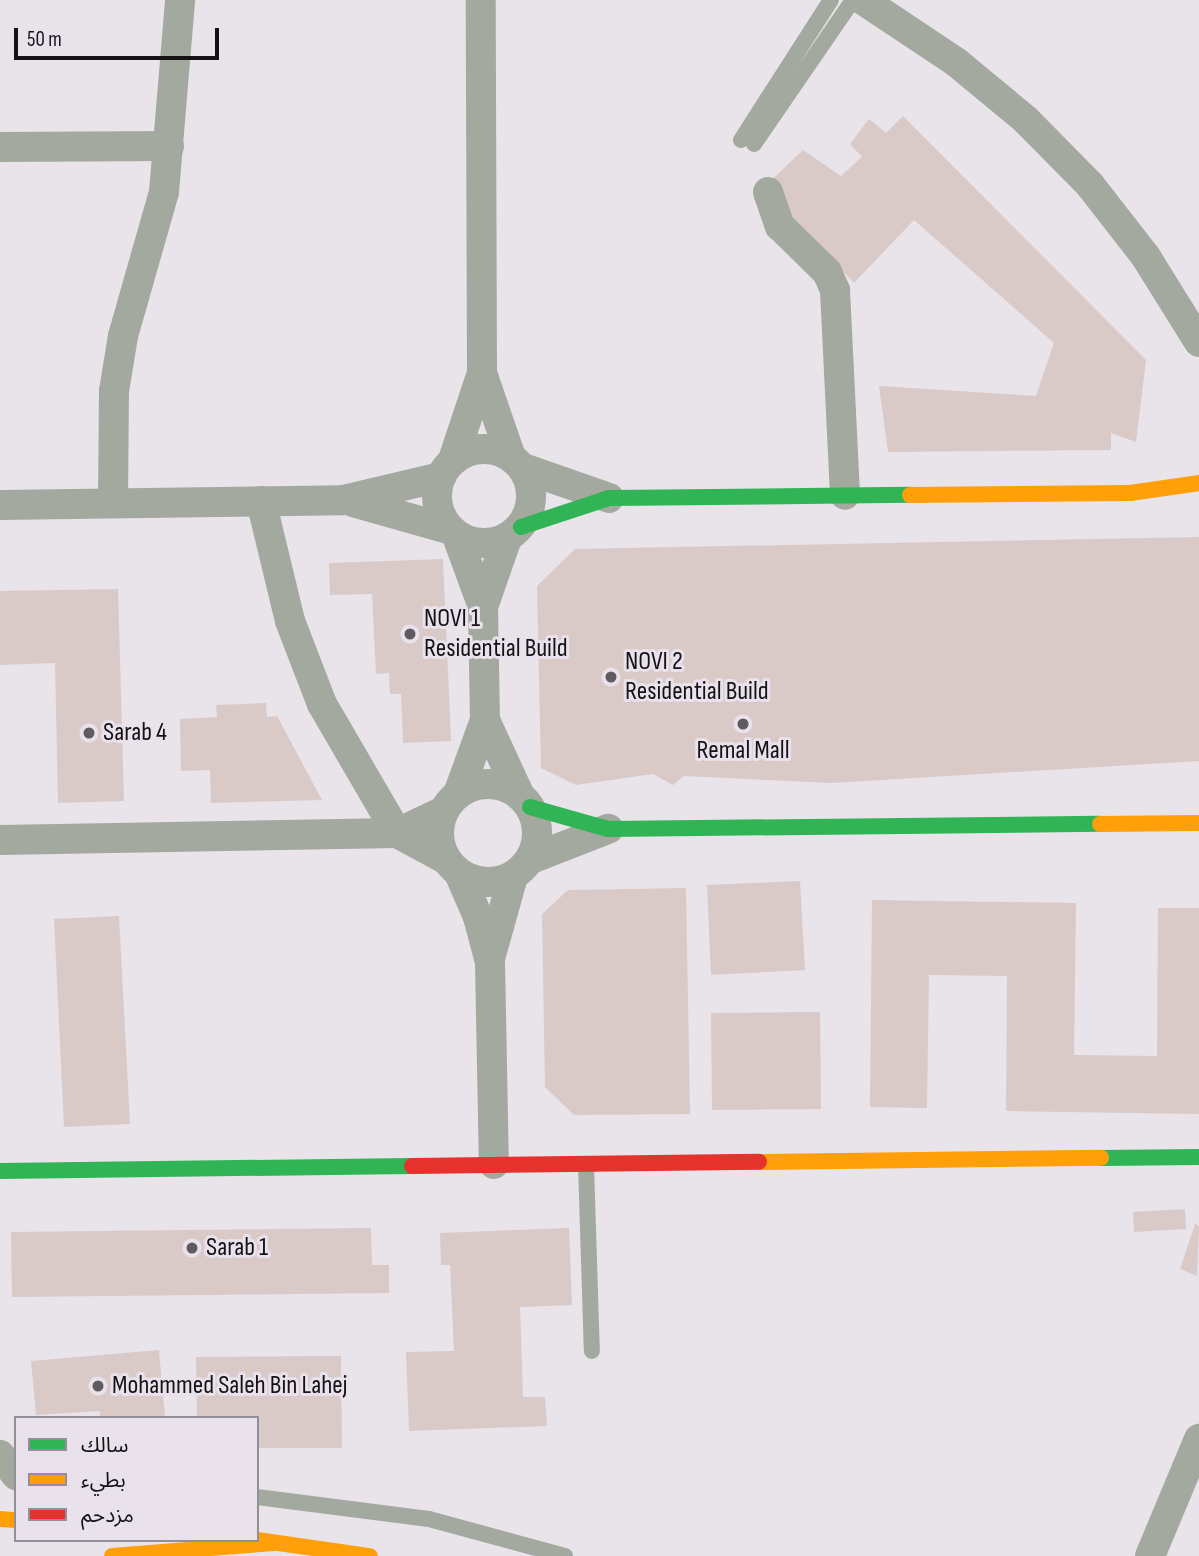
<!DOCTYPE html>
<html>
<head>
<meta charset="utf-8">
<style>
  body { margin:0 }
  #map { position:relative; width:1199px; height:1556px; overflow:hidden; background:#e8e4ea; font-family:"Sofia Sans Condensed","Noto Sans Arabic",sans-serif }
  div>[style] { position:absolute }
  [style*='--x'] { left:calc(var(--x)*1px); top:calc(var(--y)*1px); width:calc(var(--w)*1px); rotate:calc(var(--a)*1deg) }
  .building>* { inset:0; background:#d9cac8 }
  .lane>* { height:16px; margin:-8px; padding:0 8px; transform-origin:8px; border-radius:8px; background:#a3a99e }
  .street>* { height:30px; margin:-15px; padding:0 15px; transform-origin:15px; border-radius:15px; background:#a3a99e }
  .street>.ring { margin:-15px; padding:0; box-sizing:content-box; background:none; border:30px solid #a3a99e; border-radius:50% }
  .fast>* { height:16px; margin:-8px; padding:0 8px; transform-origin:8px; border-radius:8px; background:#30b455 }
  .slow>* { height:16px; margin:-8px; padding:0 8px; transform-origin:8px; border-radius:8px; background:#ff9f0a }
  .jam>* { height:16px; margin:-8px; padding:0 8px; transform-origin:8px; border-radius:8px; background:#e5322d }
  .dots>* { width:19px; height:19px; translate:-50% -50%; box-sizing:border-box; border:4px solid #e9e2ec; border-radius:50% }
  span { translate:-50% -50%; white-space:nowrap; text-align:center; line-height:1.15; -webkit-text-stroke:6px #e9e2ec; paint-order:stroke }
  .poi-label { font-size:26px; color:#151216 }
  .left { translate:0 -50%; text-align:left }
  .legend { position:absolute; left:14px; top:1416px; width:245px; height:126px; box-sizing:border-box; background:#e9e2ec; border:2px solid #948f96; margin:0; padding:9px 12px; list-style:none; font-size:21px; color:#151216 }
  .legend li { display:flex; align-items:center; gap:14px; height:35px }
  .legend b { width:35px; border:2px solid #948f96 }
  .scale { position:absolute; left:14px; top:28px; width:205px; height:32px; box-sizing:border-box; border:4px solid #151216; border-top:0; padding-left:9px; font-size:21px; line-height:24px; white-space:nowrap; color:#151216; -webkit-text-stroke:5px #e9e2ec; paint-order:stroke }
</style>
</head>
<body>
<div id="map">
  <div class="building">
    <div style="clip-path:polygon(903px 116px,1146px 360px,1136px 442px,1111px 433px,1111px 450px,888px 452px,879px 386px,1036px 396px,1054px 343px,914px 220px,854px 283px,764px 187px,803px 150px,841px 176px,862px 157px,850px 144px,869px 119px,886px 133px)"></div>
    <div style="clip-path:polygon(1199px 537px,1199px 761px,832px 783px,684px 776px,673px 785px,653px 774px,576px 785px,541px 768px,537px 586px,575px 549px)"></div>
    <div style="clip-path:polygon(443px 559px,451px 741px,403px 743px,401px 694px,390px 694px,389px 673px,376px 674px,372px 594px,330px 595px,329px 563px)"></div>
    <div style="clip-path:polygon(118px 589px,124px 801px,58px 803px,55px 663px,0 665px,0 591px)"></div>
    <div style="clip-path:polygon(266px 703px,267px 717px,277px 716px,322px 800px,211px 803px,210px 770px,181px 771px,180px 719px,217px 717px,216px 705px)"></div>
    <div style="clip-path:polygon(800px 881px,805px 970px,711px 975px,707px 885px)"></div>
    <div style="clip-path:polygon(686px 888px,690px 1114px,574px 1115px,545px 1087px,542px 914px,568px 890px)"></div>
    <div style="clip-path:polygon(872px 900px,1076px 903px,1074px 1055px,1157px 1056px,1158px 908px,1199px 908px,1199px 1114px,1006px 1111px,1007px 976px,929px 975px,927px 1108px,870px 1107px)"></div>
    <div style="clip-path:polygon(119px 916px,130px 1124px,64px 1127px,54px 919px)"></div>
    <div style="clip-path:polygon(820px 1012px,821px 1109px,712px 1110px,711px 1013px)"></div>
    <div style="clip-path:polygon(1185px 1209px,1186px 1229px,1134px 1232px,1133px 1212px)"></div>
    <div style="clip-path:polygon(1195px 1224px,1199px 1226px,1197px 1276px,1180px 1269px)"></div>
    <div style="clip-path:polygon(371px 1228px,372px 1265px,389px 1265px,389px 1293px,12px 1297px,11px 1232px)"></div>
    <div style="clip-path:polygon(569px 1228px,572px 1305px,520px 1307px,523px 1397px,545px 1397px,547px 1426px,409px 1431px,406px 1352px,454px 1351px,450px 1265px,441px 1265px,440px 1233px)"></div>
    <div style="clip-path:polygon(159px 1350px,165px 1418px,100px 1418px,100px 1411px,36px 1415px,31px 1361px)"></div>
    <div style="clip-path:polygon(341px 1356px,342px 1448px,257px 1448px,257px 1418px,197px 1418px,196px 1357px)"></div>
  </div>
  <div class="lane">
    <div style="--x:741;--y:140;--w:166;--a:-57.3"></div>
    <div style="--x:754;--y:144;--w:175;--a:-55.5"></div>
    <div style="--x:586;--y:1165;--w:186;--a:88.2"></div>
    <div style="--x:257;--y:1497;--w:173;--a:7.3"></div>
    <div style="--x:429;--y:1519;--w:141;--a:15.2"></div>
  </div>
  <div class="street">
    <div style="--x:863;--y:0;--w:112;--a:33.7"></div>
    <div style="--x:956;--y:62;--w:91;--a:39.6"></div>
    <div style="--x:1026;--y:120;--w:91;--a:45.4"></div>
    <div style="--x:1090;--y:185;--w:91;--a:52.1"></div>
    <div style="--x:1146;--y:257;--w:100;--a:58.1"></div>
    <div style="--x:0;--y:147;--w:169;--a:-0.3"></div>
    <div style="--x:768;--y:192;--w:36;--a:71"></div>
    <div style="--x:780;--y:226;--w:66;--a:44.4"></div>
    <div style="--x:827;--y:272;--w:20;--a:66"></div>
    <div style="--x:835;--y:290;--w:205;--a:87.2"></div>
    <div style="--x:482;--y:373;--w:89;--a:71"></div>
    <div class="ring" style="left:437px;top:449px;width:64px;height:64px"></div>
    <div style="--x:453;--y:460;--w:92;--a:-71.6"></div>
    <div style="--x:482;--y:373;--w:373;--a:-90.2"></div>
    <div style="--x:523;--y:468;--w:91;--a:19.2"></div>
    <div style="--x:261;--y:501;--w:123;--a:76.4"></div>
    <div style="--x:290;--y:621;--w:89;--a:68.9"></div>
    <div style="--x:322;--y:704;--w:149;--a:59.8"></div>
    <div style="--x:397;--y:833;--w:57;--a:28.4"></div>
    <div style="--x:113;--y:502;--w:111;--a:-89.5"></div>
    <div style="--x:114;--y:391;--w:56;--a:-80.7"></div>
    <div style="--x:123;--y:336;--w:150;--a:-74.1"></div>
    <div style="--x:164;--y:192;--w:193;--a:-85.2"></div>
    <div style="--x:353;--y:502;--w:102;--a:15.9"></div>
    <div style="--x:0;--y:505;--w:343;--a:-0.8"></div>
    <div style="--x:343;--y:500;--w:101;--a:-13.2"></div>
    <div style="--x:457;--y:536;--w:76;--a:69.9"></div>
    <div style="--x:483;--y:607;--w:113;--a:89"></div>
    <div style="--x:485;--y:720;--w:79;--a:110"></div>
    <div style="--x:483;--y:607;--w:73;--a:-70.8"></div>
    <div style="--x:485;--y:720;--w:81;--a:65.3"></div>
    <div class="ring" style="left:439px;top:784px;width:68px;height:68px"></div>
    <div style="--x:0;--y:840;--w:397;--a:-1"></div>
    <div style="--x:397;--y:833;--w:52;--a:-25.1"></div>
    <div style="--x:531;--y:859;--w:83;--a:-21.3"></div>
    <div style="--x:459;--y:873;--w:48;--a:66.6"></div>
    <div style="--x:478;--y:917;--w:47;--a:75.1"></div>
    <div style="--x:490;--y:962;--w:202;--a:88.9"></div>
    <div style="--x:491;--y:955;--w:82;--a:-74.4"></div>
    <div style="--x:0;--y:1455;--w:26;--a:51"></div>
    <div style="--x:1150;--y:1556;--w:127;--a:-67.3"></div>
  </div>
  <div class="fast">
    <div style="--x:521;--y:527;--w:93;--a:-18.2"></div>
    <div style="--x:609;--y:498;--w:301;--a:-0.6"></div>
    <div style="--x:530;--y:807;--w:81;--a:15.8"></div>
    <div style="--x:608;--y:829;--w:492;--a:-0.6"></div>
    <div style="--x:1101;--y:1158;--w:98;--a:-0.6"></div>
    <div style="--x:0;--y:1171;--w:412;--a:-0.7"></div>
  </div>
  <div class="slow">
    <div style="--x:910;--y:495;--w:220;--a:-0.5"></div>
    <div style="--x:1130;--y:493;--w:70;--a:-8.2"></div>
    <div style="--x:1100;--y:824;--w:99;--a:-0.6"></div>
    <div style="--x:759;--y:1162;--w:342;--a:-0.7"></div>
    <div style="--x:0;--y:1519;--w:16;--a:4"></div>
    <div style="--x:257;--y:1540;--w:114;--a:8.1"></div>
    <div style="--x:112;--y:1556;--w:163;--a:-4.6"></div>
  </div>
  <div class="jam">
    <div style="--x:412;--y:1166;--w:347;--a:-0.7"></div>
  </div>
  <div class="dots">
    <div style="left:410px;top:634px;background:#5f5c60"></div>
    <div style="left:611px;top:677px;background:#5f5c60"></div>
    <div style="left:743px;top:724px;background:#5f5c60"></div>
    <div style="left:89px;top:733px;background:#5f5c60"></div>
    <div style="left:192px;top:1248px;background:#5f5c60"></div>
    <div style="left:98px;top:1386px;background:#5f5c60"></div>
  </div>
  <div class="poi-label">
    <span class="left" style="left:424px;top:634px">NOVI 1<br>Residential Build</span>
    <span class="left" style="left:625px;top:677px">NOVI 2<br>Residential Build</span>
    <span class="left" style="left:103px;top:733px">Sarab 4</span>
    <span style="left:743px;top:751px">Remal Mall</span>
    <span class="left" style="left:206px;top:1248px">Sarab 1</span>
    <span class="left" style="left:112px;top:1386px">Mohammed Saleh Bin Lahej</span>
  </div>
  <ul class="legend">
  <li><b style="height:9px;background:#30b455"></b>سالك</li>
  <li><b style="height:9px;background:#ff9f0a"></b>بطيء</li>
  <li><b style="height:9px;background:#e5322d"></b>مزدحم</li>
  </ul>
  <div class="scale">50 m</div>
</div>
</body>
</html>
